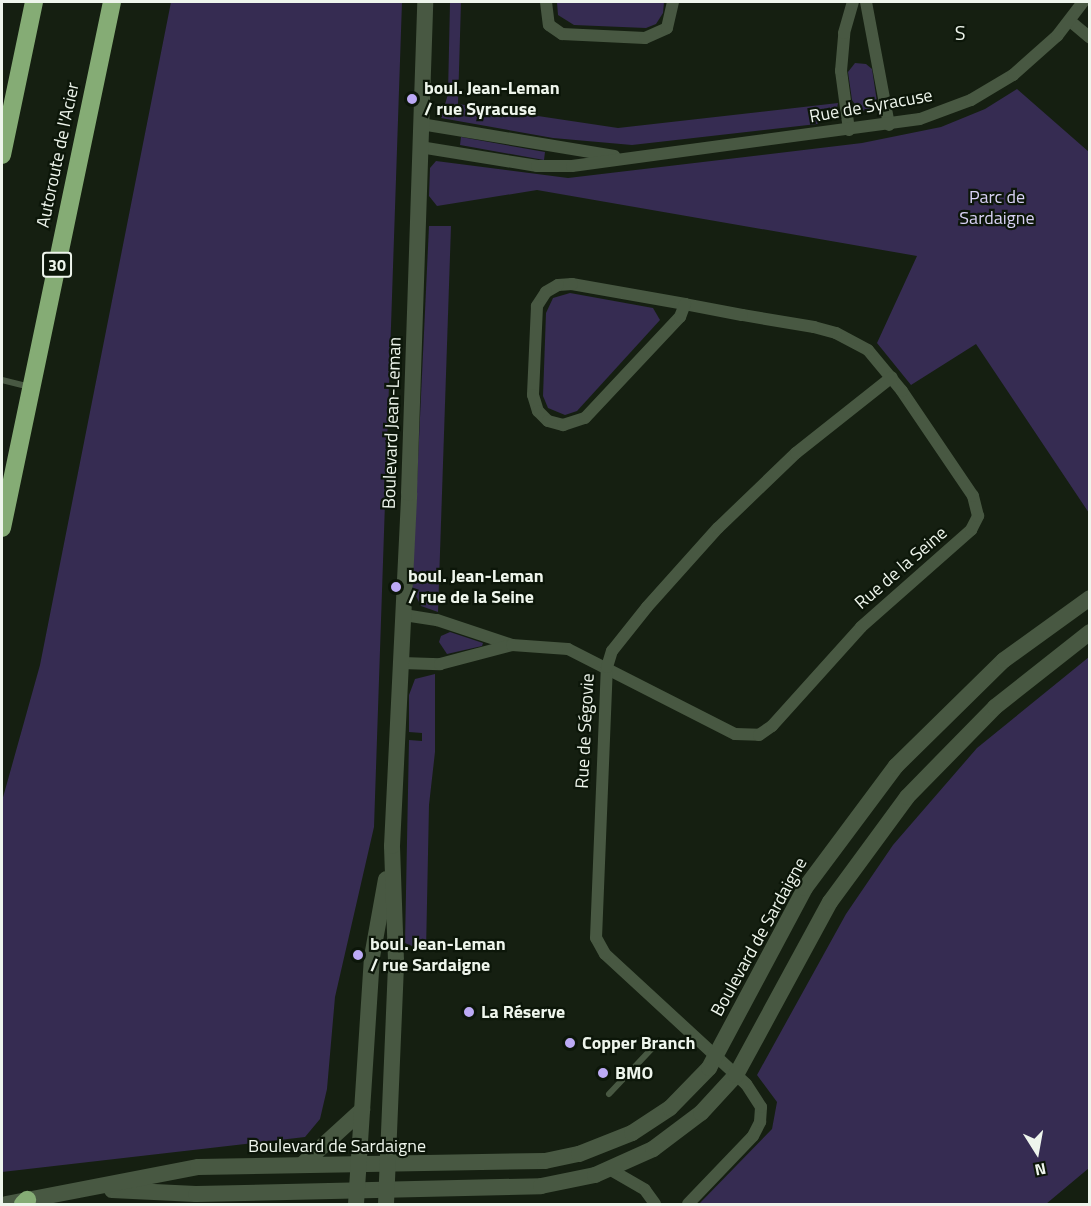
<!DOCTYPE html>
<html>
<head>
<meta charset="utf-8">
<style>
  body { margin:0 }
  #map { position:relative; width:1091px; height:1206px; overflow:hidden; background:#151f11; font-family:"Titillium Web",sans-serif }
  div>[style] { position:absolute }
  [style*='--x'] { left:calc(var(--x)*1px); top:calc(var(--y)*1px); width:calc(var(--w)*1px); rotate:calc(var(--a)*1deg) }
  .green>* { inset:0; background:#362c52 }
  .service>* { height:6px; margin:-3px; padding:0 3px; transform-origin:3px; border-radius:3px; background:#485842 }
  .minor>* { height:12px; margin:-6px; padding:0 6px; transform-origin:6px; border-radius:6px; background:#485842 }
  .tertiary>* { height:16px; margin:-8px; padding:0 8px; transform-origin:8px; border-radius:8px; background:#485842 }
  .motorway>* { height:18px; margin:-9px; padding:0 9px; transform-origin:9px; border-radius:9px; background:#85ac75 }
  .dots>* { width:16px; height:16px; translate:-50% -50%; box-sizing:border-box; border:3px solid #0c1609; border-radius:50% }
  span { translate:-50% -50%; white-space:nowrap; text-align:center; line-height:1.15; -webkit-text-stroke:4.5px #0c1609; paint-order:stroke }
  .shield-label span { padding:2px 4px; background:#0c1609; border:2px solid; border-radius:4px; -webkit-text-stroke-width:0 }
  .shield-label { font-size:16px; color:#eef5ec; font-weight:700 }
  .poi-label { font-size:18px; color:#eef5ec; font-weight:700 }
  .left { translate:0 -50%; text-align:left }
  .street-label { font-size:18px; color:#eef5ec }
  .park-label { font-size:18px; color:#d9d2f5 }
  .neighbourhood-label { font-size:20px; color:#eef5ec; letter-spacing:1.5px }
  .frame { position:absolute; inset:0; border:3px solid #eef5ec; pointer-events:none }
  .north { position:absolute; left:1007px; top:1122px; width:60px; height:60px; -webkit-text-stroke:4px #0c1609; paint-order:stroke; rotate:169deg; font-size:16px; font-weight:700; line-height:24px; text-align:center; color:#eef5ec }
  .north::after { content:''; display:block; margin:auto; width:21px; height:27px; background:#eef5ec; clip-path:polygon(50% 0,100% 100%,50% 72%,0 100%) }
</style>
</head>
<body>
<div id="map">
  <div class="green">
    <div style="clip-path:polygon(171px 2px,402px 2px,374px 827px,335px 997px,327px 1089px,320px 1119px,305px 1137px,2px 1172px,2px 801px,40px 665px)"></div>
    <div style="clip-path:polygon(450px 2px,461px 2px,458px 104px,618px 128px,838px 103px,836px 113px,817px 124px,632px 145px,553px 138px,441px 118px,448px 94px)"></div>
    <div style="clip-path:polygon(557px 2px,664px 2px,663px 13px,656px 24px,646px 28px,574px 25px,558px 15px)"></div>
    <div style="clip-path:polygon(855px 63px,866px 64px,872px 69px,877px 102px,870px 111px,859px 110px,852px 100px,848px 72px)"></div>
    <div style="clip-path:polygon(1017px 89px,1089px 152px,1089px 513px,976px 344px,911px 385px,877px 343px,917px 256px,537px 190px,437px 206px,429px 196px,430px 168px,436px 161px,568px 178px,862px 143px,941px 127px,985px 109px)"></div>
    <div style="clip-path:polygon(461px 137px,545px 152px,544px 160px,460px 145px)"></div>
    <div style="clip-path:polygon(429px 226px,451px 226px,438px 612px,421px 606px,412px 588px)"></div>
    <div style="clip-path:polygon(570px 293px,653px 308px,660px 320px,577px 411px,565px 415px,548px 408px,543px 396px,546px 313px,553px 298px)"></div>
    <div style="clip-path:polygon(450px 632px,483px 643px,482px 646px,447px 654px,439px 642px,441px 636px)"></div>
    <div style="clip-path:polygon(1089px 657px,1089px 1168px,1046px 1204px,699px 1204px,772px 1129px,777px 1102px,757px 1075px,846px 914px,893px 845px,977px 748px)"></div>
    <div style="clip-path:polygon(435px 674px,435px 752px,429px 805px,426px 952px,405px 943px,409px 740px,422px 741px,422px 733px,409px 732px,409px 695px,415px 679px)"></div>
  </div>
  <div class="service">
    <div style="--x:2;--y:380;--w:29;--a:14"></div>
    <div style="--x:609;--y:1094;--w:71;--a:-46.7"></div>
  </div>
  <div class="minor">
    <div style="--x:546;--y:2;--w:23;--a:83"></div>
    <div style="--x:549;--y:25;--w:16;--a:35"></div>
    <div style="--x:562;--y:34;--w:83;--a:2.8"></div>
    <div style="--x:645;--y:38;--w:24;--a:-24"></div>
    <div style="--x:667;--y:28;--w:27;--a:-77"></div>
    <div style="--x:866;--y:2;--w:125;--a:79.4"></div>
    <div style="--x:1070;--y:21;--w:26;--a:40"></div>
    <div style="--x:421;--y:124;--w:196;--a:9.4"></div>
    <div style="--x:849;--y:130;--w:60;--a:-97.7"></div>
    <div style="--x:841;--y:71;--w:38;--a:-85"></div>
    <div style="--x:844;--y:33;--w:32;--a:-74"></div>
    <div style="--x:420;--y:147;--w:119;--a:9.2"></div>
    <div style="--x:537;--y:166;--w:35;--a:0"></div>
    <div style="--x:572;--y:166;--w:351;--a:-7.7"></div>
    <div style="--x:920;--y:119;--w:54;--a:-20.4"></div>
    <div style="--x:971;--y:100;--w:49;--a:-30.8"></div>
    <div style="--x:1013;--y:75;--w:59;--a:-41.6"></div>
    <div style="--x:1057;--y:36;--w:43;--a:-52.6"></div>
    <div style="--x:404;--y:615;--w:33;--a:9"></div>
    <div style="--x:437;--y:620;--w:79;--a:18.4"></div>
    <div style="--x:402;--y:663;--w:38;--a:2"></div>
    <div style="--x:440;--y:664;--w:74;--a:-14.8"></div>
    <div style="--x:512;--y:645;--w:56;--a:4.1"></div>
    <div style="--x:568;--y:649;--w:187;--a:27"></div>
    <div style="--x:735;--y:734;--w:24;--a:2"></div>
    <div style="--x:759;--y:735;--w:16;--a:-35"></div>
    <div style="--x:772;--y:726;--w:133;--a:-48"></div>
    <div style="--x:861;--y:627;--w:147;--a:-41.4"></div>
    <div style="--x:971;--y:530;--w:16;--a:-63"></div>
    <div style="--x:978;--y:516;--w:21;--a:-104"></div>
    <div style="--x:973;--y:496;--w:127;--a:-124.1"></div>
    <div style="--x:902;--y:391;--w:53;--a:-129.7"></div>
    <div style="--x:868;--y:350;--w:36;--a:-152"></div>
    <div style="--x:836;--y:333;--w:23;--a:-165"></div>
    <div style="--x:814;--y:327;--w:73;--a:-170.5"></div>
    <div style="--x:742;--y:315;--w:58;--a:-169.1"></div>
    <div style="--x:685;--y:304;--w:115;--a:-170"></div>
    <div style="--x:572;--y:284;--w:14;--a:176"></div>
    <div style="--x:558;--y:285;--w:14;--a:150"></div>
    <div style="--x:546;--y:292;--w:17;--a:123"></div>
    <div style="--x:537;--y:306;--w:89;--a:92.6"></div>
    <div style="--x:533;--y:395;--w:17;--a:73"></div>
    <div style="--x:538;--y:411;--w:14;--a:45"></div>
    <div style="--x:548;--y:421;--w:16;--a:15"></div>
    <div style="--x:563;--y:425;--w:23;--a:-18"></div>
    <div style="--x:585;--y:418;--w:139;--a:-46.8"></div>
    <div style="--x:680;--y:317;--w:14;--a:-69"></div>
    <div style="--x:611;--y:1170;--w:39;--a:30"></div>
    <div style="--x:645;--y:1190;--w:17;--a:54"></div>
    <div style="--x:688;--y:1204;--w:94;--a:-46.3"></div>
    <div style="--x:753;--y:1136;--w:16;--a:-63"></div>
    <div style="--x:760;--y:1122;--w:15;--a:-86"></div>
    <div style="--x:761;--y:1107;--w:27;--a:-123"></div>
    <div style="--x:746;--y:1084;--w:192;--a:-137.3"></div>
    <div style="--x:605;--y:954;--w:18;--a:-119"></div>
    <div style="--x:596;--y:938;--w:271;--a:-87.7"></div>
    <div style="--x:607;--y:667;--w:17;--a:-73"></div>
    <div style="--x:612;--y:651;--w:56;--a:-51.5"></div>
    <div style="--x:647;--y:607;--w:106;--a:-48.1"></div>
    <div style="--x:718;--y:528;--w:108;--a:-43.9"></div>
    <div style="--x:796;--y:453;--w:122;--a:-38.4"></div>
  </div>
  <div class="tertiary">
    <div style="--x:304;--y:1163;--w:79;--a:-42.4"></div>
    <div style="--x:112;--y:1190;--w:84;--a:2.7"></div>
    <div style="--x:196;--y:1194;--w:345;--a:-1.3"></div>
    <div style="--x:541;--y:1186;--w:55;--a:-11.5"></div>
    <div style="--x:595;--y:1175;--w:64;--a:-24.1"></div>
    <div style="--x:653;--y:1149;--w:60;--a:-36.9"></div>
    <div style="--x:701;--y:1113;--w:52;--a:-47.4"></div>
    <div style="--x:736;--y:1075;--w:197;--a:-61.5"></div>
    <div style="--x:830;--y:902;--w:130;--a:-53.7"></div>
    <div style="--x:907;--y:797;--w:126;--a:-45.6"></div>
    <div style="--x:995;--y:707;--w:121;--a:-38.3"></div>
    <div style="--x:6;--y:1204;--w:196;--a:-10.9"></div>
    <div style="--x:198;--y:1167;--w:347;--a:-1"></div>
    <div style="--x:545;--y:1161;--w:35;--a:-12"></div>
    <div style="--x:579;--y:1154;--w:57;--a:-21.6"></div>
    <div style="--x:632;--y:1133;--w:45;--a:-33.3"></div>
    <div style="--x:670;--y:1108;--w:56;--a:-45.7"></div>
    <div style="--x:709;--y:1068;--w:204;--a:-61.9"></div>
    <div style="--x:805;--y:888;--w:152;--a:-53.3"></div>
    <div style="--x:896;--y:766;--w:151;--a:-44.5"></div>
    <div style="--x:1004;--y:660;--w:106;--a:-35.8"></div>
    <div style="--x:356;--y:1204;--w:248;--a:-86.3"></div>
    <div style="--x:372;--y:957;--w:79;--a:-79.8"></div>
    <div style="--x:386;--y:1204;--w:243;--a:-87.6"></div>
    <div style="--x:396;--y:961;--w:115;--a:-92"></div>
    <div style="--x:392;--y:846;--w:353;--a:-87.2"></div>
    <div style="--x:409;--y:493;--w:491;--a:-88.1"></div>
  </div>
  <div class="motorway">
    <div style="--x:2;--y:155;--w:156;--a:-78.2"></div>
    <div style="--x:2;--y:528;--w:537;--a:-78.19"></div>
    <div style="--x:23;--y:1204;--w:6;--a:-45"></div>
  </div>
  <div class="dots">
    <div style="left:412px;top:99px;background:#bcaaf5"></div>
    <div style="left:396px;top:587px;background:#bcaaf5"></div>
    <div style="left:358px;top:955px;background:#bcaaf5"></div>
    <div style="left:469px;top:1012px;background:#bcaaf5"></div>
    <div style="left:570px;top:1043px;background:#bcaaf5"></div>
    <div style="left:603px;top:1073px;background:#bcaaf5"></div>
  </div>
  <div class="shield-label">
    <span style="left:57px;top:265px">30</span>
  </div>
  <div class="poi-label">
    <span class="left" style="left:424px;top:99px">boul. Jean-Leman<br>/ rue Syracuse</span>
    <span class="left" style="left:408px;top:587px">boul. Jean-Leman<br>/ rue de la Seine</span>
    <span class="left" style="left:370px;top:955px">boul. Jean-Leman<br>/ rue Sardaigne</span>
    <span class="left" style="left:481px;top:1012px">La Réserve</span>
    <span class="left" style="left:582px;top:1043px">Copper Branch</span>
    <span class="left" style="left:615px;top:1073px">BMO</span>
  </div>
  <div class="street-label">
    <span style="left:871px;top:106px;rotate:-10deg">Rue de Syracuse</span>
    <span style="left:58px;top:155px;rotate:-78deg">Autoroute de l'Acier</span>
    <span style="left:392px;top:423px;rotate:-88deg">Boulevard Jean-Leman</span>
    <span style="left:901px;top:568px;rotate:-41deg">Rue de la Seine</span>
    <span style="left:585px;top:731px;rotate:-87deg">Rue de Ségovie</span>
    <span style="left:759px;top:937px;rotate:-61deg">Boulevard de Sardaigne</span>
    <span style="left:337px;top:1146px">Boulevard de Sardaigne</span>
  </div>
  <div class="park-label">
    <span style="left:997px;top:208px">Parc de<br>Sardaigne</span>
  </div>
  <div class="neighbourhood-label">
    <span style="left:961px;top:32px">S</span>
  </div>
  <div class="frame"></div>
  <div class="north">N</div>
</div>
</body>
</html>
